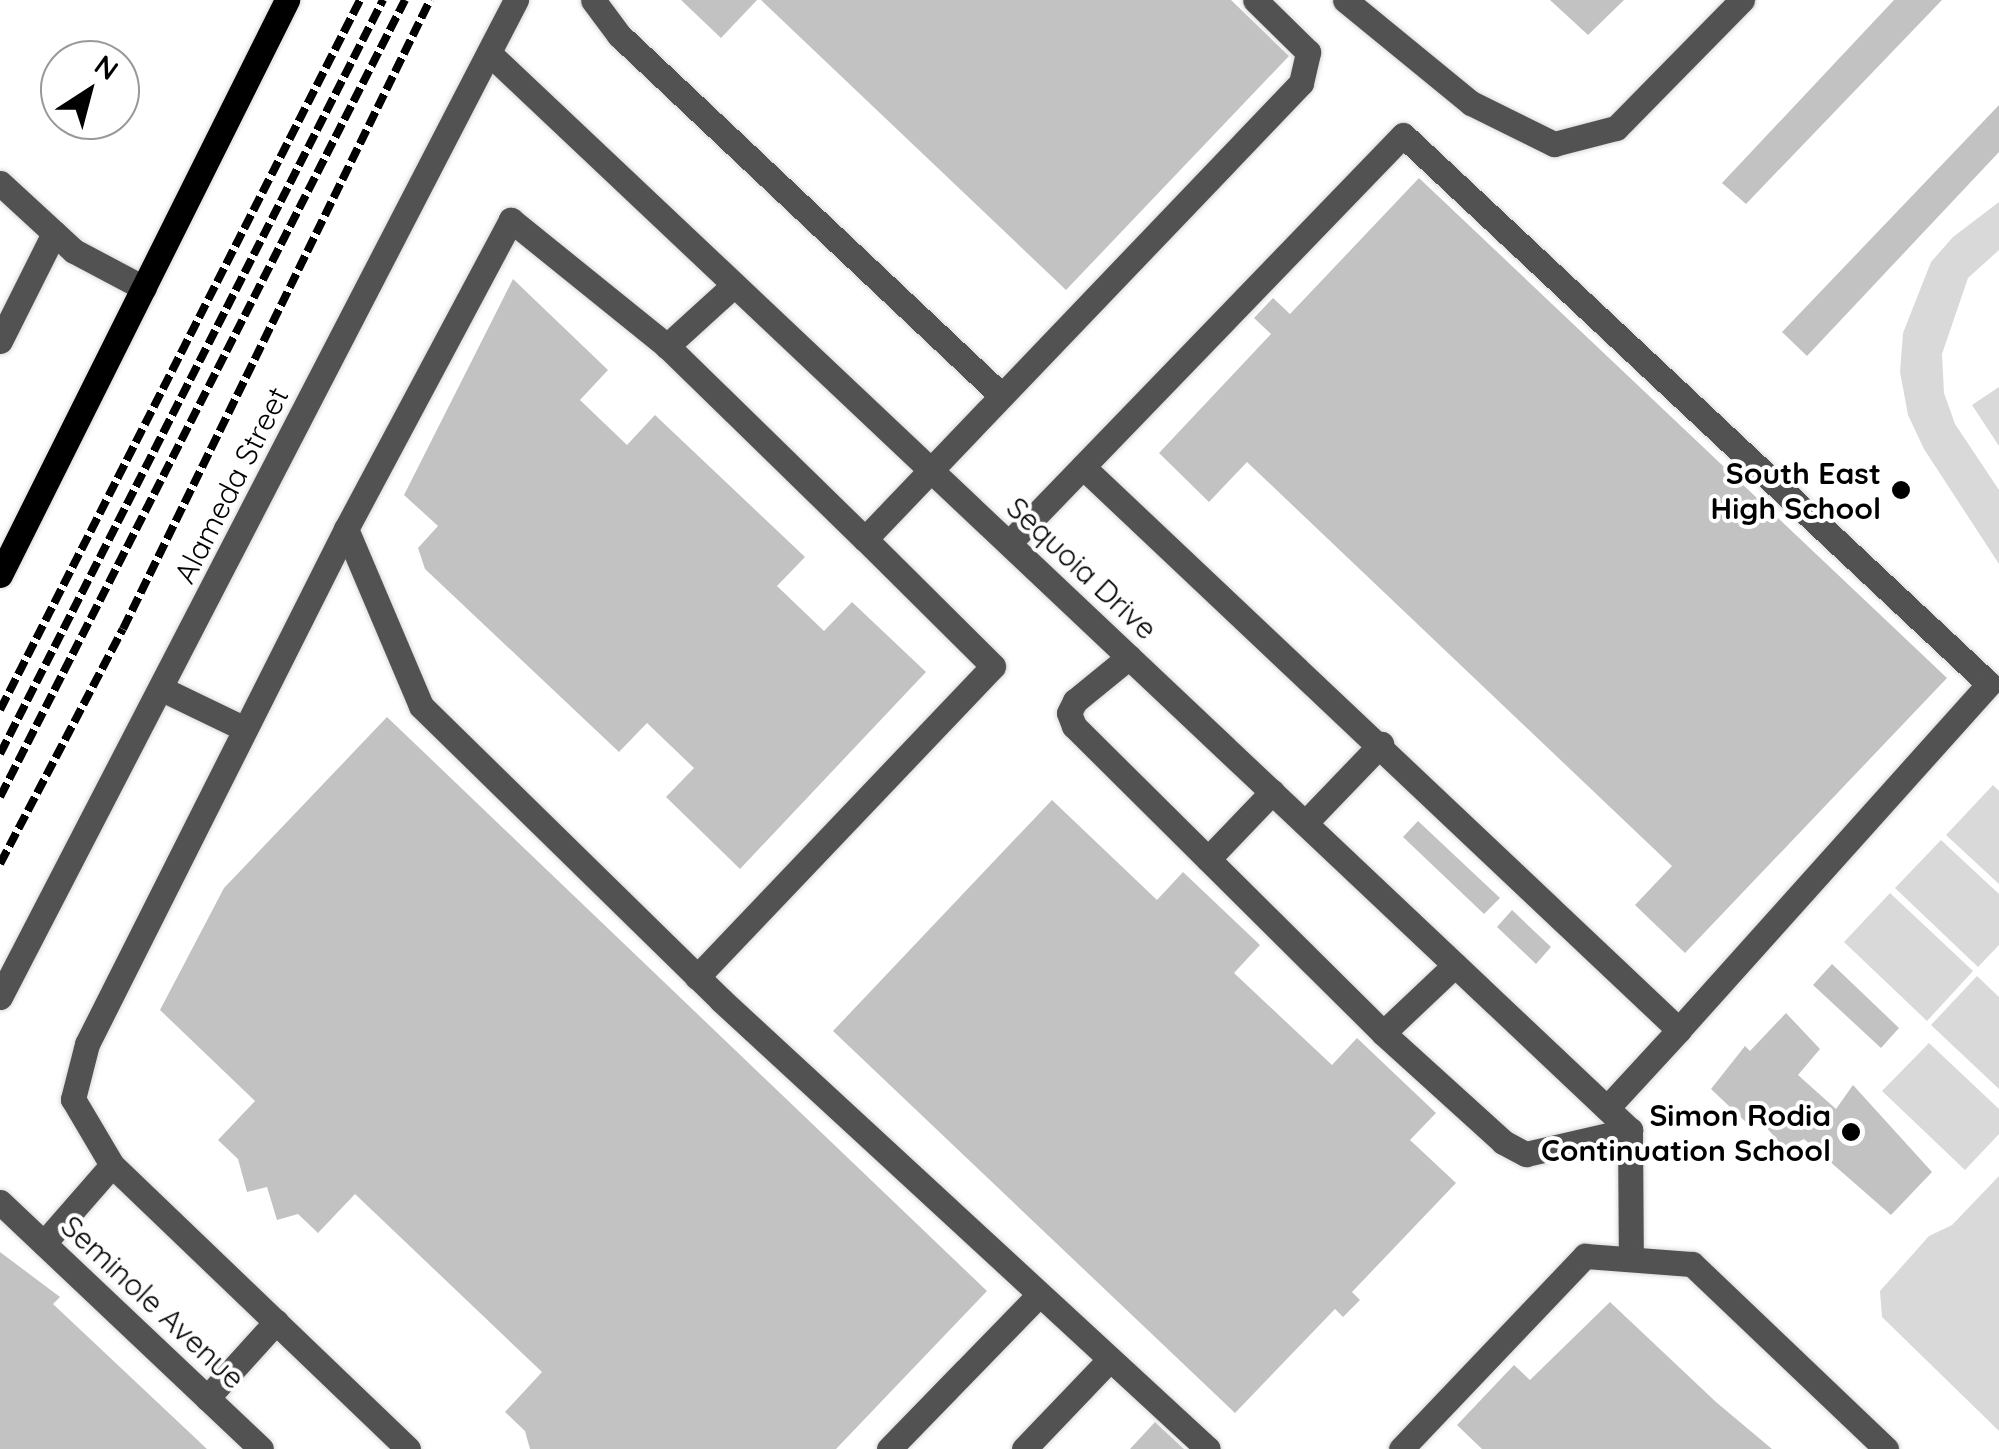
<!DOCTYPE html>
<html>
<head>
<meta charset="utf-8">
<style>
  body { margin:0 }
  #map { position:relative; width:1999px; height:1449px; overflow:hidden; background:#fff; font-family:Quicksand,sans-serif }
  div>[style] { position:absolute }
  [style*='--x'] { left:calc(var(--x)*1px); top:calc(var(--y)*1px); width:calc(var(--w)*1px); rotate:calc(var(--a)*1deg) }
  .green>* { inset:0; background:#d9d9d9 }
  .building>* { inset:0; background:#c2c2c2 }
  .roads { filter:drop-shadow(0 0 2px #dbdbdb) drop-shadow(0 0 2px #dbdbdb) }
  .minor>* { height:25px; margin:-12.5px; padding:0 12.5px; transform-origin:12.5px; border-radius:12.5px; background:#525252 }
  .major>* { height:25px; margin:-12.5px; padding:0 12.5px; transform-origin:12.5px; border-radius:12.5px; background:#000 }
  .rail>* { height:8px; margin-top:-4px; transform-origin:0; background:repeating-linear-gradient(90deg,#000 0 15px,transparent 0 20px) }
  .dots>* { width:28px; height:28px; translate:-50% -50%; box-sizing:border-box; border:5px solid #fff; border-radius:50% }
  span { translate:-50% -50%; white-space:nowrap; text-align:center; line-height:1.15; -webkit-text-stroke:8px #fff; paint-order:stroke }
  .poi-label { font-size:30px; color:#000; font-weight:700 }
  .right { translate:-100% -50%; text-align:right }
  .street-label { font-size:30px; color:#000 }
  .north { position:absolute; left:40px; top:40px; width:100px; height:100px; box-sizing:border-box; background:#fff; border:2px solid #999; border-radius:50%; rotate:36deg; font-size:28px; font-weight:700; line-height:40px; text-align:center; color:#000 }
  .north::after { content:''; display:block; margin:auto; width:35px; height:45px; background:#000; clip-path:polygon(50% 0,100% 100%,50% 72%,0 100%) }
</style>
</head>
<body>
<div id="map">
  <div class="green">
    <div style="clip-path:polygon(1999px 202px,1999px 250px,1968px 278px,1942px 354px,1944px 393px,1955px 424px,1999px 490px,1999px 564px,1924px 449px,1908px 415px,1900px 372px,1903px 333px,1931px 262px,1953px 237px)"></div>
    <div style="clip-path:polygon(1999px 387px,1999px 446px,1972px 405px)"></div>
    <div style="clip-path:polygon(1993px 785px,1999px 791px,1999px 884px,1946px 835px)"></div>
    <div style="clip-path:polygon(1941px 840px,1999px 894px,1999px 945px,1978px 967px,1895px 888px)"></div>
    <div style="clip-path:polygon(1890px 893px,1973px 971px,1927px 1021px,1844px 942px)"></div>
    <div style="clip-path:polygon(1977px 976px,1999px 997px,1999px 1089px,1931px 1025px)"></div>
    <div style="clip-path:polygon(1929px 1043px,1999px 1109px,1999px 1134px,1965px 1170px,1882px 1091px)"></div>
    <div style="clip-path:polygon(1999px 1176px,1999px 1431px,1882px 1317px,1880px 1291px,1929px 1236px,1952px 1225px)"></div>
  </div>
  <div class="building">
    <div style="clip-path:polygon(681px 0,757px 0,721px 38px)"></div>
    <div style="clip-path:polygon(761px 0,1231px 0,1289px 56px,1066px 290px)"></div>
    <div style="clip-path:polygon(1550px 0,1624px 0,1588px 35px)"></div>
    <div style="clip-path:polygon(1894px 0,1942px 0,1746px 204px,1722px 183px)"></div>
    <div style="clip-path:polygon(1999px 105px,1999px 152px,1807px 356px,1782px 332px)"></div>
    <div style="clip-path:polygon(1419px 178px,1947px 678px,1685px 953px,1635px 905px,1672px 866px,1247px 462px,1209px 502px,1159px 453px,1271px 334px,1254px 318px,1273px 298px,1290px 314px)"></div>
    <div style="clip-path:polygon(513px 279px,608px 370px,580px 400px,627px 445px,655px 415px,805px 557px,777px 586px,824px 631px,852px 602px,926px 672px,740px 869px,666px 797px,694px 768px,647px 723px,619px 752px,425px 569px,418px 548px,438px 526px,404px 495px)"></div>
    <div style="clip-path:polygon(387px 717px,987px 1291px,836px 1449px,530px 1449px,525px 1431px,505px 1412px,542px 1372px,355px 1194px,318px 1233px,298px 1214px,277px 1220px,267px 1187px,247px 1192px,238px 1159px,218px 1140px,255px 1101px,160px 1010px,224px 888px)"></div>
    <div style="clip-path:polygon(1052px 800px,1157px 900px,1183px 872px,1260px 945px,1234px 973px,1332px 1065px,1357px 1038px,1436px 1113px,1410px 1140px,1456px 1183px,1352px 1292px,1360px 1300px,1343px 1317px,1335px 1309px,1235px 1413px,833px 1031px)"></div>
    <div style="clip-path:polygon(1418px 821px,1500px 898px,1484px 914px,1403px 837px)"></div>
    <div style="clip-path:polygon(1512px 910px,1551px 947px,1536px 964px,1497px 927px)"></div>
    <div style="clip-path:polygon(1832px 964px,1899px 1028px,1881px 1048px,1813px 985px)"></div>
    <div style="clip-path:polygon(1786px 1013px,1820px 1049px,1798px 1075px,1836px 1109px,1853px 1085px,1932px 1172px,1891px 1215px,1804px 1139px,1785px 1149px,1760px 1120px,1750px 1126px,1711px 1089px,1745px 1046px,1750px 1051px)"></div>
    <div style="clip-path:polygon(0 1252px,60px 1297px,53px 1304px,207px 1449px,0 1449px)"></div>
    <div style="clip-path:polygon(1610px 1302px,1716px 1402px,1772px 1449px,1482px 1449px,1457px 1425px,1514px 1365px,1530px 1380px)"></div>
    <div style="clip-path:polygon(1155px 1422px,1184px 1449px,1130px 1449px)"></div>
  </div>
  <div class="roads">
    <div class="minor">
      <div style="--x:593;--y:0;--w:44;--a:53.4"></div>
      <div style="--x:619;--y:35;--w:525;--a:43.3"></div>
      <div style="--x:1345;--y:0;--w:163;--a:39.3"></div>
      <div style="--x:1471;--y:103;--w:93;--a:26.3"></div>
      <div style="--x:1554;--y:144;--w:64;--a:-14.5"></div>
      <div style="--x:1616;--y:128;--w:180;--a:-45.5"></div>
      <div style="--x:490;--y:54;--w:1568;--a:43.35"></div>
      <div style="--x:0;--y:183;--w:100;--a:42.6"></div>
      <div style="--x:74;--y:251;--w:79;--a:27.9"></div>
      <div style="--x:734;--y:285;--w:91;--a:137.7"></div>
      <div style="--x:667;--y:346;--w:277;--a:44.3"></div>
      <div style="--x:865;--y:539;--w:631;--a:-46.28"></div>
      <div style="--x:1301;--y:83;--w:32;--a:-77"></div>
      <div style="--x:1308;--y:52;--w:74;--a:-135.5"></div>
      <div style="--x:0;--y:341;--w:121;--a:-63.4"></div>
      <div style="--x:667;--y:346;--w:201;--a:-141.1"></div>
      <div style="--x:511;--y:220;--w:350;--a:118.1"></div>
      <div style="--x:346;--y:529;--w:192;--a:67"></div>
      <div style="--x:421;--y:706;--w:420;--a:44.4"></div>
      <div style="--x:721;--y:1000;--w:662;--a:42.68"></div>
      <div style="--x:346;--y:529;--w:576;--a:116.7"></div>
      <div style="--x:87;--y:1044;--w:57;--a:104.3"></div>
      <div style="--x:73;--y:1099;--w:77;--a:59.4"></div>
      <div style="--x:112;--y:1165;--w:410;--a:43.8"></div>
      <div style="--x:1009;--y:543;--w:567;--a:-46"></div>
      <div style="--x:1403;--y:135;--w:803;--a:43.13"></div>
      <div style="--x:1989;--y:684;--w:465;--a:131.9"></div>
      <div style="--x:1679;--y:1030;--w:820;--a:-136.63"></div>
      <div style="--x:1129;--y:657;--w:70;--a:140.8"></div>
      <div style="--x:1075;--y:701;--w:13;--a:117"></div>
      <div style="--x:1069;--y:713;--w:14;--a:69"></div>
      <div style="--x:1074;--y:726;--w:436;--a:44.8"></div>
      <div style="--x:1383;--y:1033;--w:162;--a:42.2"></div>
      <div style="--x:1503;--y:1142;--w:26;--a:28"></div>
      <div style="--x:1526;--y:1154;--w:107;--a:-13"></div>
      <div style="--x:162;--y:689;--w:92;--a:25.7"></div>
      <div style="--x:1305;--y:823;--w:110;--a:-46.1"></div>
      <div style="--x:1208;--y:859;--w:93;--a:-46.3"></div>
      <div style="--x:697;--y:977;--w:429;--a:-46.4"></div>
      <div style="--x:993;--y:666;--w:180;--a:-135.2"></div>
      <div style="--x:0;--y:997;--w:1123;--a:-62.64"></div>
      <div style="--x:1383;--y:1033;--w:99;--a:-43.4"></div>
      <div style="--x:1607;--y:1108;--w:106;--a:-47.3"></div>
      <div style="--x:1630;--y:1130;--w:129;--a:89.6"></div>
      <div style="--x:0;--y:1202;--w:359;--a:43.4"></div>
      <div style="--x:44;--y:1243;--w:103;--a:-48.9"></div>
      <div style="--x:207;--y:1398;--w:103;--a:-47.8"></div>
      <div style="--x:889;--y:1449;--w:215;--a:-45.8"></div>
      <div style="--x:1024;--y:1449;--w:123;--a:-46.3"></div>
      <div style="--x:1401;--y:1449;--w:267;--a:-46.4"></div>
      <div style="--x:1585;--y:1256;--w:107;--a:4.3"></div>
      <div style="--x:1692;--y:1264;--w:268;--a:43.6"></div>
    </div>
    <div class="major">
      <div style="--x:0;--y:575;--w:643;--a:-63.47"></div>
    </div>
  </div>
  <div class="rail">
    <div style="--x:0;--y:710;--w:796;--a:-63.11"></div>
    <div style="--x:0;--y:754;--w:846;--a:-63.07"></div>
    <div style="--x:0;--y:797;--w:894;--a:-63.06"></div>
    <div style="--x:0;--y:864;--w:265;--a:-62.4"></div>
    <div style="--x:123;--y:629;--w:700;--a:-63.98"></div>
  </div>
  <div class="dots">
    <div style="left:1901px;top:490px;background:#000"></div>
    <div style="left:1851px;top:1132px;background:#000"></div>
  </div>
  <div class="poi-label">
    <span class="right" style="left:1881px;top:490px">South East<br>High School</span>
    <span class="right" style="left:1831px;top:1132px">Simon Rodia<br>Continuation School</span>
  </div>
  <div class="street-label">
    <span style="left:231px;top:485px;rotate:-63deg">Alameda Street</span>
    <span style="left:1082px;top:568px;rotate:43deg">Sequoia Drive</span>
    <span style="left:153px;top:1302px;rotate:43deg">Seminole Avenue</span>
  </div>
  <div class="north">N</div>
</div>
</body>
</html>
